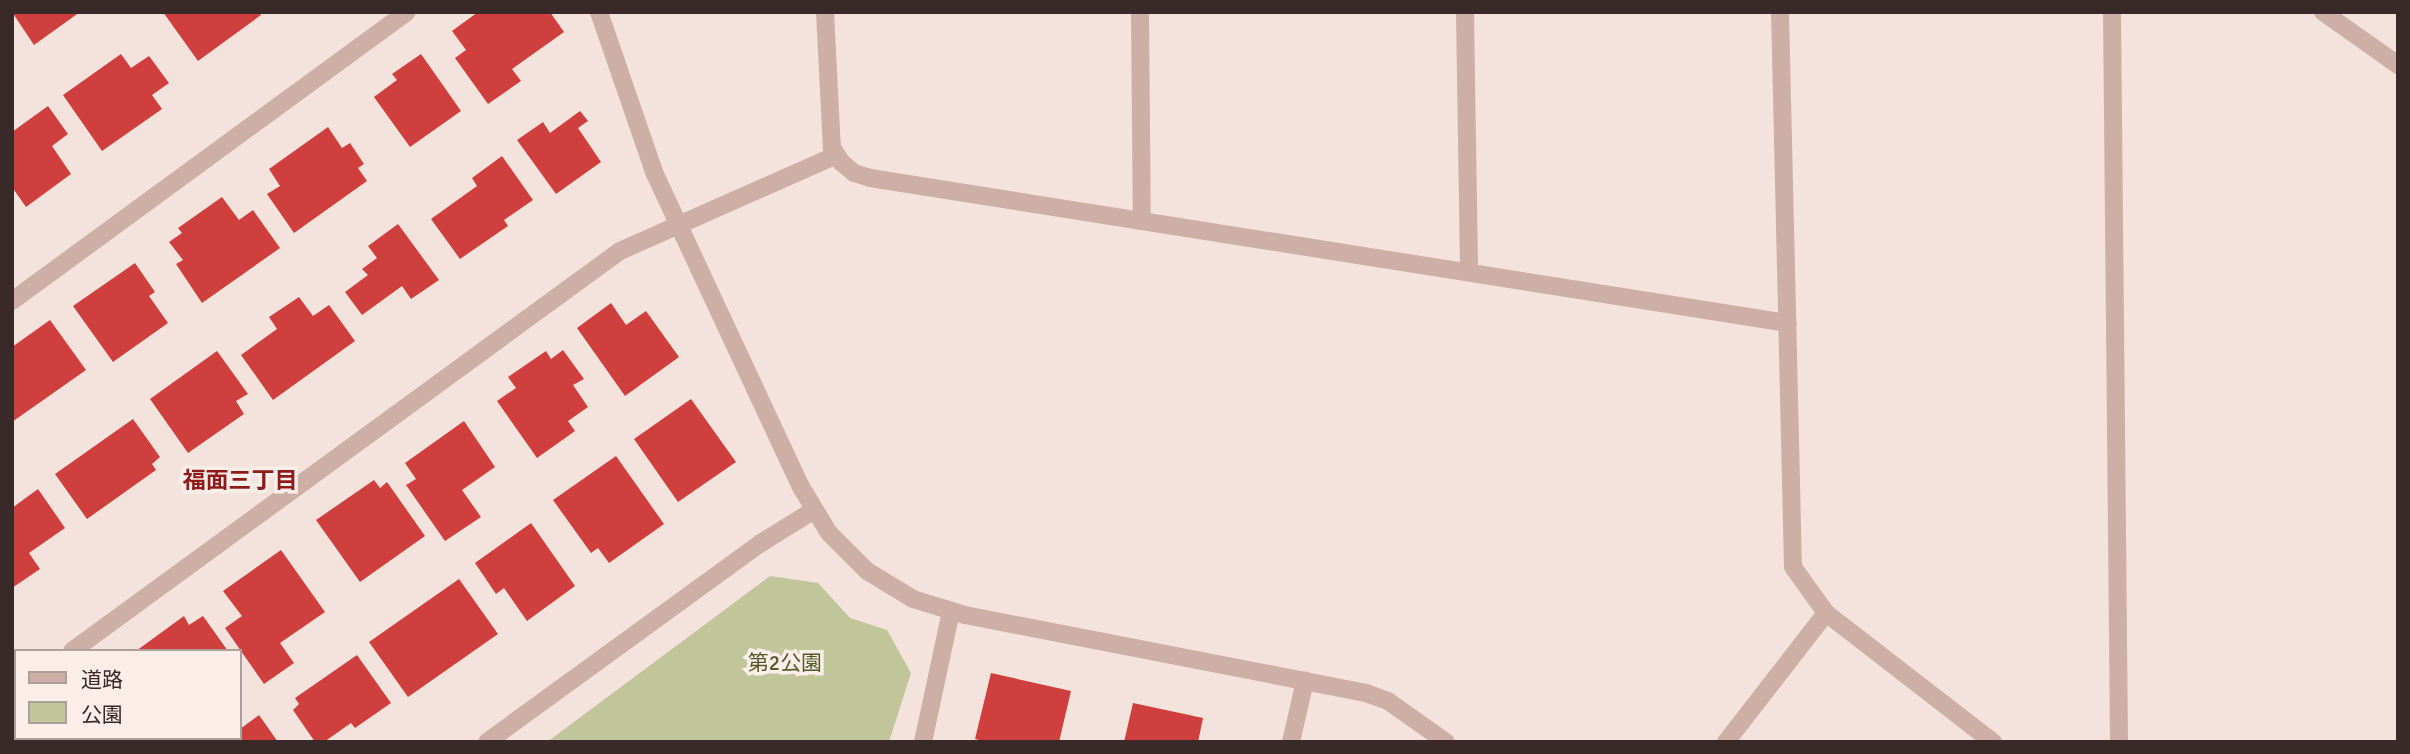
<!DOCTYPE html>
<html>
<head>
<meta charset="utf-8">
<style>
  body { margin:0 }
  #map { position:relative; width:2410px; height:754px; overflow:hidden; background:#f4e3dc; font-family:Signika,"Noto Sans JP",sans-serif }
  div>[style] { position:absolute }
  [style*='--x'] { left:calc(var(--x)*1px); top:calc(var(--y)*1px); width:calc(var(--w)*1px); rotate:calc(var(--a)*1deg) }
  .green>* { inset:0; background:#c0c59a }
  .building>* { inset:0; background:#cf3f3e }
  .minor>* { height:18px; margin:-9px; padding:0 9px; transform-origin:9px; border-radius:9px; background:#cdafa6 }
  span { translate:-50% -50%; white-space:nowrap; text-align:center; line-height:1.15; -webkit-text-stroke:7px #fbeee9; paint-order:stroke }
  .park-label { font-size:21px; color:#535929 }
  .neighbourhood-label { font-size:23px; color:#8f1a1a; font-weight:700 }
  .frame { position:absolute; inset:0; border:14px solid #392928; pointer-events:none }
  .legend { position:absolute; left:14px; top:649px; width:228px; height:91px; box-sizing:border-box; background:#fbeee9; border:2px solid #ad9f9c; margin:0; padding:9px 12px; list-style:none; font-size:21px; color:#392928 }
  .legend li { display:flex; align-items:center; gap:14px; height:35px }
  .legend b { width:35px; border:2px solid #ad9f9c }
</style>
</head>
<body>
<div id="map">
  <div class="green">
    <div style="clip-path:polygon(770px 576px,818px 583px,850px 618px,887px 630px,911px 673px,889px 742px,547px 742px)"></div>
  </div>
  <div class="building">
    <div style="clip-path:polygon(12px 12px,80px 12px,34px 45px)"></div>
    <div style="clip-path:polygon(163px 12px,259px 12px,261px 15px,198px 61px)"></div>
    <div style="clip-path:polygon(478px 12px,550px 12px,564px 32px,512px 69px,521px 81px,488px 104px,455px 58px,466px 50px,452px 31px)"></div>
    <div style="clip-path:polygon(121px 54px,131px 68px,149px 56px,169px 83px,152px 95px,162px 109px,102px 151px,63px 95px)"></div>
    <div style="clip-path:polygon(421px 54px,461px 111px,410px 147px,374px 97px,397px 80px,392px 74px)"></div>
    <div style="clip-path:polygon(48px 106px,68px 134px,52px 146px,71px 174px,26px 207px,12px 187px,12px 132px)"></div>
    <div style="clip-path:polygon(580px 111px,588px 121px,578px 128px,601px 162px,556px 194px,517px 140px,543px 122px,550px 133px)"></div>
    <div style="clip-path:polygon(328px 127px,342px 148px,350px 143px,364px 164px,358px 168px,367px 181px,294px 233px,267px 194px,280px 186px,269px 169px)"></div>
    <div style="clip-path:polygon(502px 156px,533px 200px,504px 220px,508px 226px,460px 259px,431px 219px,477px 186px,472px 178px)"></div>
    <div style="clip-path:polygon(222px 197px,239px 220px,253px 210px,280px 248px,202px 303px,176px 264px,183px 260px,169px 242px,182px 233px,178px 228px)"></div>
    <div style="clip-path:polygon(398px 224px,439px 280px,411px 299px,402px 286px,362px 315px,345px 292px,368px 275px,362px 269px,377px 258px,368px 246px)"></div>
    <div style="clip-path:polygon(135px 263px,155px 292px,149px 296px,168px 323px,113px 362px,73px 306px)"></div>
    <div style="clip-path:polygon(299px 297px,313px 316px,329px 305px,355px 341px,273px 400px,241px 355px,277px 329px,269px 317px)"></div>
    <div style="clip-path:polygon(611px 303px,626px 325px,646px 311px,679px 357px,625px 396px,577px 328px)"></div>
    <div style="clip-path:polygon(50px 320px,86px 370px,12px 422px,12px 347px)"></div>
    <div style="clip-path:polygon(563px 350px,584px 379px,573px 385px,588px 407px,568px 421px,575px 431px,537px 458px,497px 401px,516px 388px,508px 377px,546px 351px,551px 359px)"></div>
    <div style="clip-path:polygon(217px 351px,248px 394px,236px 401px,244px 414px,188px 453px,150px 399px)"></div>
    <div style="clip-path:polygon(691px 399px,736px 462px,678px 502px,634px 439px)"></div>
    <div style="clip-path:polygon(133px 419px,160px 457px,152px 464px,156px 470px,87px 519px,55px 474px)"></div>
    <div style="clip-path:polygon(464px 421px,495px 467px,462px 490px,481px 517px,445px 541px,406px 485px,416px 479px,405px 463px)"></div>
    <div style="clip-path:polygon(616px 456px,664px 524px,609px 563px,598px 548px,591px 553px,553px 500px)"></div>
    <div style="clip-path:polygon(374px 480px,380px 488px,387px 482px,425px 536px,360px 582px,316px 520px)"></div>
    <div style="clip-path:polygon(38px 489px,65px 528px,29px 553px,40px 569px,12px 588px,12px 508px)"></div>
    <div style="clip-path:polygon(531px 523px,575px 586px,527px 621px,504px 588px,496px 594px,475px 563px)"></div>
    <div style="clip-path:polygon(281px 550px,325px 612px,280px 643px,294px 663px,264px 684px,225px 628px,242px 616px,223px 591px)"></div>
    <div style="clip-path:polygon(459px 579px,498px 634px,408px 697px,369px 642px)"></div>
    <div style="clip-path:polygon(184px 616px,189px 625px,203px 616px,228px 651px,136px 651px)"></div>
    <div style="clip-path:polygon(357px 655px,391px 703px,355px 728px,351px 723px,324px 742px,315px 742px,293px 710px,299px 704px,295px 698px)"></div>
    <div style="clip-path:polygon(991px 673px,1071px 691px,1059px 742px,988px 742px,975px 739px)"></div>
    <div style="clip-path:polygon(1133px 703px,1203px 718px,1198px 742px,1124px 742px)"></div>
    <div style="clip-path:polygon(259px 715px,278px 742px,221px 742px,226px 738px,240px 738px,240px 729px)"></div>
    <div style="clip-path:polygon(51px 738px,117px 738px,111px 742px,54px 742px)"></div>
  </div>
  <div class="minor">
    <div style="--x:599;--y:12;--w:169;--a:71"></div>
    <div style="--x:654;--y:172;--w:348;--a:65"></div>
    <div style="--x:801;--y:487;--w:54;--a:58.7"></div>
    <div style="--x:829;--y:533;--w:54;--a:45"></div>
    <div style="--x:867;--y:571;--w:54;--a:31.3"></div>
    <div style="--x:913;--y:599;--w:54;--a:17.1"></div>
    <div style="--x:965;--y:615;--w:409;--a:11"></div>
    <div style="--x:1366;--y:693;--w:23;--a:20"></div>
    <div style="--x:1388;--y:701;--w:71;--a:35.3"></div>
    <div style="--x:825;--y:12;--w:136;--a:87.1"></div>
    <div style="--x:832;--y:148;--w:17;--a:57"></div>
    <div style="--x:841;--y:162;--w:17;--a:40"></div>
    <div style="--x:854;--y:173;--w:17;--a:17"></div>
    <div style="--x:870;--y:178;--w:929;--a:8.98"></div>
    <div style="--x:1140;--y:12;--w:209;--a:89.5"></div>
    <div style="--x:1465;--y:12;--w:260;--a:89.1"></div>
    <div style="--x:1780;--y:12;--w:555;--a:88.66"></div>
    <div style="--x:1793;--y:567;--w:57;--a:54.3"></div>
    <div style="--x:1826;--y:613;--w:211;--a:37.7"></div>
    <div style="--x:2112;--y:12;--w:730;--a:89.45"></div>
    <div style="--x:2323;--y:12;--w:92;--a:35.2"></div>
    <div style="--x:12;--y:301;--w:489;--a:-36.2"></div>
    <div style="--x:72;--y:651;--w:678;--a:-36.13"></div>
    <div style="--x:620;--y:251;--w:237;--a:-23.9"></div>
    <div style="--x:12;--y:695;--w:5;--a:-37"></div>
    <div style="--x:487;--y:742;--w:339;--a:-36"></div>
    <div style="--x:761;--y:543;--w:62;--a:-31.9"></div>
    <div style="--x:923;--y:742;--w:134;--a:-77.9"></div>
    <div style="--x:1291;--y:742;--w:63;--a:-77.1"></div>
    <div style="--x:1726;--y:742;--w:163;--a:-52.2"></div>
  </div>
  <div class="park-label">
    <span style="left:785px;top:663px">第2公園</span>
  </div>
  <div class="neighbourhood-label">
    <span style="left:240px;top:481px">福面三丁目</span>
  </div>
  <div class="frame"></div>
  <ul class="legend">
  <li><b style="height:9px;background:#cdafa6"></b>道路</li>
  <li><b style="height:19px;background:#c0c59a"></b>公園</li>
  </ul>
</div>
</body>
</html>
